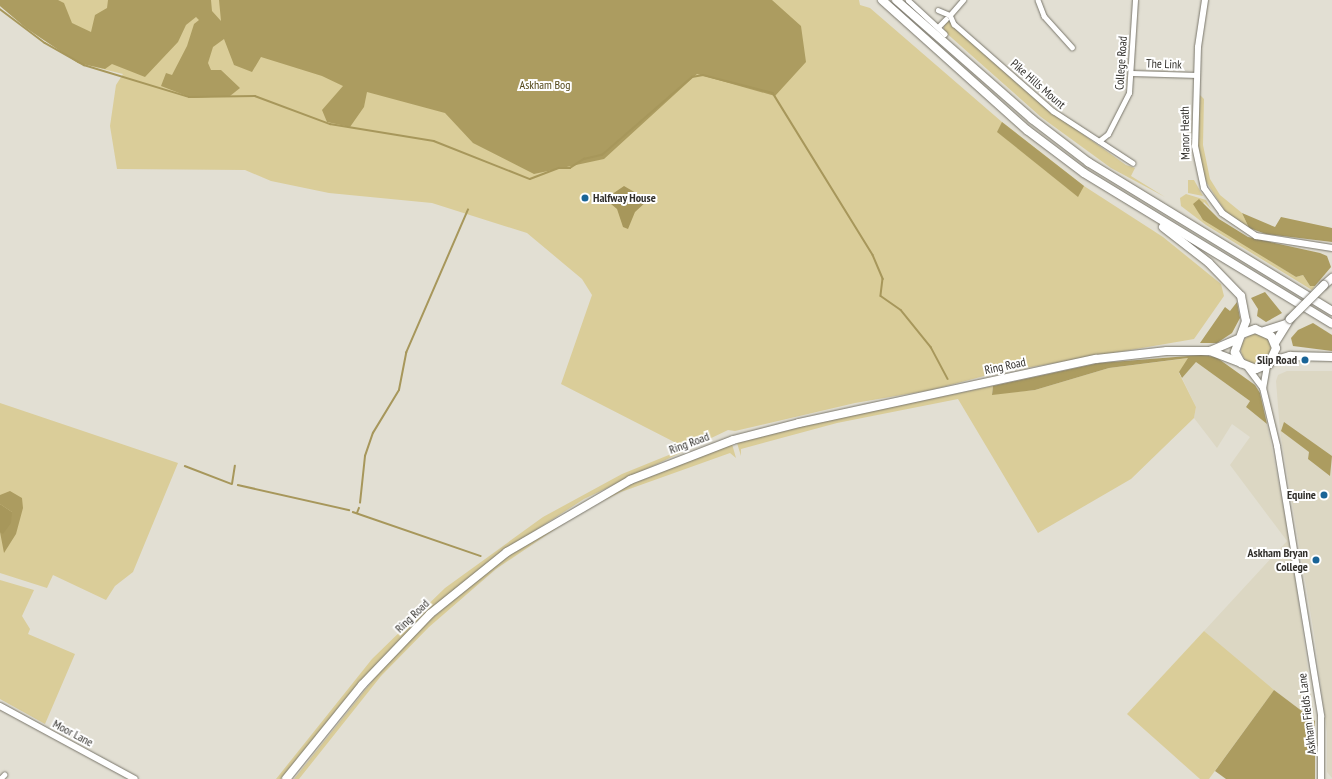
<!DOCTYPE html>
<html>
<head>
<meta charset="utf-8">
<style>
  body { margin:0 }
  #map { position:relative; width:1332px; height:779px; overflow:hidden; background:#e2dfd3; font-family:"PT Sans Narrow",sans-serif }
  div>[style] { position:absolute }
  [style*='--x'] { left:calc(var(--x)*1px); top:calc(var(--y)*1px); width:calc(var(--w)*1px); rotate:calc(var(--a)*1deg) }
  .built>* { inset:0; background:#dcd7c3 }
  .green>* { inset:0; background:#dacd99 }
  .round { border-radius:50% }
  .forest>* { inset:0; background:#ac9c60 }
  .water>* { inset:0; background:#a7975b }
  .stream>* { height:1.5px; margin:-0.75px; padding:0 0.75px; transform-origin:0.75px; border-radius:0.75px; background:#a7975b }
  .roads { filter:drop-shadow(0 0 1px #79766b) drop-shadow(0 0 1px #79766b) }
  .street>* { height:4.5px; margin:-2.25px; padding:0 2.25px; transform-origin:2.25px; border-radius:2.25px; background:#fff }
  .secondary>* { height:6px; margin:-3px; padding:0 3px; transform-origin:3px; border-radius:3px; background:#fff }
  .highway>* { height:8px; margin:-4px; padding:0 4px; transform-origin:4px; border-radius:4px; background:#fff }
  .bridges { filter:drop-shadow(0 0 1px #79766b) drop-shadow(0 0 1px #79766b) }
  .highway-bridge>* { height:8px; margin:-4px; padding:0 4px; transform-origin:4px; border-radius:4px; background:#fff }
  .dots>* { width:11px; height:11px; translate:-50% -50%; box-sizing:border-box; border:2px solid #fff; border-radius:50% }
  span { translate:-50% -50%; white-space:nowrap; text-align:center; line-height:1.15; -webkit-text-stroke:4px #fff; paint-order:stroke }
  .street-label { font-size:12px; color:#32302c }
  .park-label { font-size:12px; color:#55491a }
  .poi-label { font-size:12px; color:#32302c; font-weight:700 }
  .left { translate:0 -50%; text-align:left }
  .right { translate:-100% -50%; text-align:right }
</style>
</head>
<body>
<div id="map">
  <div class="built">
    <div style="clip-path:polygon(1196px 362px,1250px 401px,1246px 407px,1267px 424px,1290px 541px,1315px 721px,1268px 689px,1204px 631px,1287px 541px,1230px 465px,1250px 437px,1232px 424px,1217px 448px,1194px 418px,1196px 407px,1182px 378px)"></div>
    <div style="clip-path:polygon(1287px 371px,1332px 371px,1332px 778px,1327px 772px,1327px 732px,1314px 634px,1280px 431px,1276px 381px,1278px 375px)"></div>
  </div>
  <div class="green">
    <div style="clip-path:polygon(0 0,859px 0,860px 5px,870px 8px,1002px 122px,1084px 186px,1163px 237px,1221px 284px,1224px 296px,1194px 339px,992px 374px,931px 390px,855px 403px,735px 431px,728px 430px,584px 499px,502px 552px,423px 616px,376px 664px,281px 779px,276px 779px,372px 659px,445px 588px,543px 517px,622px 474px,686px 448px,561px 384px,592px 295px,582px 279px,527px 233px,432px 203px,329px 193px,271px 181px,245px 170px,117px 169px,110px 126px,116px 85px,123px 74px,78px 63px,26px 28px,0 6px)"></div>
    <div style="clip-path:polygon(949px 19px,1053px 113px,1126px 165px,1135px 168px,1131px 176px,1165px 197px,1111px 168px,1041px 117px,944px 31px,944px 25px)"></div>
    <div style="clip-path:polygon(1199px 94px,1204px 99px,1203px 145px,1210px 179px,1220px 195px,1242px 213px,1249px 228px,1225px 211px,1205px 180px,1198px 150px)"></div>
    <div style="clip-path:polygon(1188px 180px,1194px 180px,1203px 196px,1188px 193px)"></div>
    <div style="clip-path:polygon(1186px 194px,1206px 200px,1211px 209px,1204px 202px,1199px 210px,1200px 216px,1296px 277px,1303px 275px,1310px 286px,1315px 286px,1312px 290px,1206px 225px,1181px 206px,1180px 198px)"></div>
    <div class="round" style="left:1241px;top:334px;width:30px;height:30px"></div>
    <div style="clip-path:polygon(1189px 358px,1179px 373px,1196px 407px,1194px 418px,1131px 479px,1038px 533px,958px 399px,837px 423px,741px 449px,741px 456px,737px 443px,824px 421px,993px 386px,992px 394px,1035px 390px,1109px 368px)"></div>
    <div style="clip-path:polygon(0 403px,178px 463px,133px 572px,115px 586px,106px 600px,53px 575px,47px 588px,0 573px)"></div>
    <div style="clip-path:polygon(732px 444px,736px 458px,730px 453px,621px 492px,582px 511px,496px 569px,429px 627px,381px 676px,299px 779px,294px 779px,378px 674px,425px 624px,494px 566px,536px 537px,627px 486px)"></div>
    <div style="clip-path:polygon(0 580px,34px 590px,22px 616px,30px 629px,28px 634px,75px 654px,45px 724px,0 699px)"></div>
    <div style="clip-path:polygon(1204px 631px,1274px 690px,1209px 779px,1200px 779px,1127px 714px)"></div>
  </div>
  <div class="forest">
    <div style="clip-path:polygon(0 0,58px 0,64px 3px,72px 23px,91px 32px,95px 15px,107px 8px,108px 0,211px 0,212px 11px,221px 21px,219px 0,772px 0,801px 26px,806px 62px,775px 96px,697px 74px,604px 159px,534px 174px,473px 143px,445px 113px,367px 92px,364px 107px,350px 127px,327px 122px,322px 110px,343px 86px,322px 76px,261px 57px,252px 72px,234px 65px,224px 39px,213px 47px,208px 63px,211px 70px,221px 70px,240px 88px,230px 96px,192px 98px,161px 86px,166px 73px,172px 75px,187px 46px,194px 24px,199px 20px,196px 17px,186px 25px,178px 42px,145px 77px,112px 64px,105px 69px,78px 63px,26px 28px,0 6px)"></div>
    <div style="clip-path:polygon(1002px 122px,1084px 186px,1078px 197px,997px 132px)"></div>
    <div style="clip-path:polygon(1199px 199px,1219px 219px,1248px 237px,1320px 253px,1327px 256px,1331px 267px,1315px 286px,1310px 286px,1303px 275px,1296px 277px,1203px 220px,1193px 204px)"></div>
    <div style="clip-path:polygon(1242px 213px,1275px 227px,1281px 217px,1332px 228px,1332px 242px,1266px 234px,1249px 228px)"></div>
    <div style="clip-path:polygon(1265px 292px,1282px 313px,1266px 322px,1257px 316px,1258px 309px,1251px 298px)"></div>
    <div style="clip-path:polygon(1237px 302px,1240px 318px,1232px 333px,1217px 343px,1200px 343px,1225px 307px,1230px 311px)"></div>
    <div style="clip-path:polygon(1313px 323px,1332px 335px,1332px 351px,1293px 346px,1291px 338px,1298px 330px)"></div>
    <div style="clip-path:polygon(1201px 355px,1216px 357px,1255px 385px,1260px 393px,1267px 424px,1246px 407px,1250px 401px,1196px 362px,1182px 378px,1179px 372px,1188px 358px,1109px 368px,1035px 390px,992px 395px,993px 386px,1099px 363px)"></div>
    <div style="clip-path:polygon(1284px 422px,1332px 456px,1330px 476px,1308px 459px,1309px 452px,1281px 431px)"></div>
    <div style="clip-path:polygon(10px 491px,22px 498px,23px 508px,16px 534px,4px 553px,0 532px,12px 512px,0 504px,0 495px)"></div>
    <div style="clip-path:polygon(1274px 690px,1315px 721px,1315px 779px,1226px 779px,1215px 771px)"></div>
  </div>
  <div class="water">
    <div style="clip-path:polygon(624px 186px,648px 200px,635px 212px,628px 229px,623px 227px,617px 209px,605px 199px)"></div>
    <div style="clip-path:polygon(0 504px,12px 512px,11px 523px,3px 534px,0 532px)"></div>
  </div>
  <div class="stream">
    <div style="--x:0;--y:9;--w:56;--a:37.1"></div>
    <div style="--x:45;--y:43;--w:45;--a:29.4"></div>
    <div style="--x:84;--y:65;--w:110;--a:16.9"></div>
    <div style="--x:189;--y:97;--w:66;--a:-0.9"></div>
    <div style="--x:255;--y:96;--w:80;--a:20.5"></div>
    <div style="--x:330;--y:124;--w:105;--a:9.3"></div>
    <div style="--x:434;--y:141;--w:103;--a:21.6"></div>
    <div style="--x:530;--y:179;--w:31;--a:-21"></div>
    <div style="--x:559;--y:168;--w:11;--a:0"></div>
    <div style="--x:570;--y:168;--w:17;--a:-33"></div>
    <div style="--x:584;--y:159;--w:18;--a:-13"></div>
    <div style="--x:602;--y:155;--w:119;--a:-40.9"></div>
    <div style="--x:692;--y:77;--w:11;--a:-10"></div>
    <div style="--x:703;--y:75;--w:72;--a:14.4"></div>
    <div style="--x:773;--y:93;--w:190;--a:58.3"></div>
    <div style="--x:873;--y:255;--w:26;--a:67"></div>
    <div style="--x:883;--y:279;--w:17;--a:97"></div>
    <div style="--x:881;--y:296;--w:24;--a:35"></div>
    <div style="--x:901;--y:310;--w:48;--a:51"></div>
    <div style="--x:931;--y:347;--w:36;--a:62"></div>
    <div style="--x:185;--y:466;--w:50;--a:21"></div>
    <div style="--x:232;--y:484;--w:18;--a:-81"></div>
    <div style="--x:238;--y:485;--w:114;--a:12.7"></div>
    <div style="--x:360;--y:503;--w:47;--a:-83.9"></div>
    <div style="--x:365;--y:456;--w:24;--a:-71"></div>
    <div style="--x:373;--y:433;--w:50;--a:-58.8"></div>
    <div style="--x:399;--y:390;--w:38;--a:-79"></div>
    <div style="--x:406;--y:353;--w:156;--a:-66.6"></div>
    <div style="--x:353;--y:512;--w:135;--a:19"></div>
    <div style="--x:357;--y:513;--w:5;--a:-68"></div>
  </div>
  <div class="roads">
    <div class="street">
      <div style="--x:908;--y:0;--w:50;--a:42.6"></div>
      <div style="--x:1038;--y:0;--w:17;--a:69"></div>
      <div style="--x:1044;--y:16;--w:42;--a:47.9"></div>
      <div style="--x:938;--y:10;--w:13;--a:23"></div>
      <div style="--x:950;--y:15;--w:10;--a:66"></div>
      <div style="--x:954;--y:24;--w:132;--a:41.3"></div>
      <div style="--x:1053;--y:111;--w:95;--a:33"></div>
      <div style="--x:950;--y:15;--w:20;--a:-49"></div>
      <div style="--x:938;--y:27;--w:11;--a:-45"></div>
      <div style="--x:1132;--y:73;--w:65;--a:1.8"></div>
      <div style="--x:1099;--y:141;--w:11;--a:-38"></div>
      <div style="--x:1108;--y:134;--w:46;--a:-62.9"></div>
      <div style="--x:1129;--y:93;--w:93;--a:-86.3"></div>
      <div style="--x:0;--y:779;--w:6;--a:-45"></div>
    </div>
    <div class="secondary">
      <div style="--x:1205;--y:0;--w:48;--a:98.5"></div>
      <div style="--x:1198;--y:47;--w:99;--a:91.7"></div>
      <div style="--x:1195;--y:146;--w:43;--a:77.9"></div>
      <div style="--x:1204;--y:188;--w:31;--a:54"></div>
      <div style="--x:1222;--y:213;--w:41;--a:34.1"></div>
      <div style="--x:1256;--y:236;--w:77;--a:9"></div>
      <div style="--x:1267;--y:366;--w:22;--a:100"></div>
      <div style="--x:1263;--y:388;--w:60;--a:76.4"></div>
      <div style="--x:1277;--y:446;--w:274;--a:80.7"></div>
      <div style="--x:1321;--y:716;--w:63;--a:90"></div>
      <div style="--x:1248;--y:368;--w:25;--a:53"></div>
      <div style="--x:0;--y:706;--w:153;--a:28.4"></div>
    </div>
    <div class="highway">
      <div style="--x:882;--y:0;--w:195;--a:41.9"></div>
      <div style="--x:1027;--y:130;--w:71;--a:37"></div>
      <div style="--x:1084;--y:173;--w:290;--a:31.3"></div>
      <div style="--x:896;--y:0;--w:181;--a:41.2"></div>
      <div style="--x:1032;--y:119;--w:71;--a:37.5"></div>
      <div style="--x:1088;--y:162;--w:286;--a:31.4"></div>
      <div style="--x:1163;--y:227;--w:58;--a:38"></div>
      <div style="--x:1209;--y:263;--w:46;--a:45.9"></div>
      <div style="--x:1241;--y:296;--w:25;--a:79"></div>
      <div style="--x:1246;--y:321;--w:33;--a:110"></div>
      <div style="--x:1235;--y:352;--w:13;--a:61"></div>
      <div style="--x:1241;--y:363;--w:16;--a:22"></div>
      <div style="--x:1256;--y:369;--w:14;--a:-21"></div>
      <div style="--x:1269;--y:364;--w:17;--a:-66"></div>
      <div style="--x:1276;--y:348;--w:13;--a:-113"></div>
      <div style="--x:1271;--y:336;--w:17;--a:-156"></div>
      <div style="--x:1255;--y:329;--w:14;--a:159"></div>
      <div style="--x:1324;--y:285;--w:11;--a:-41"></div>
      <div style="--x:1264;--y:331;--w:22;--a:-18"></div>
      <div style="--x:1275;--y:343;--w:28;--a:-58"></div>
      <div style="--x:1210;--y:351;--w:33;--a:21"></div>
      <div style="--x:1272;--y:361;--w:19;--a:-16"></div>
      <div style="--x:1290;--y:356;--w:42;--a:1.4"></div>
      <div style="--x:286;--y:779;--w:121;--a:-51"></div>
      <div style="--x:362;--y:685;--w:98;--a:-46.2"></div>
      <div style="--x:430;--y:614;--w:99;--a:-38.8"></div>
      <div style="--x:507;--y:552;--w:143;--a:-30.3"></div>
      <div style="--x:630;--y:480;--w:110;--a:-21.2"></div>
      <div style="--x:733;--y:440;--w:68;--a:-14.4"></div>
      <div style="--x:799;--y:423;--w:304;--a:-12.2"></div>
      <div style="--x:1096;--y:359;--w:71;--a:-6.4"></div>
      <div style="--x:1167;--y:351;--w:43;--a:0"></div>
      <div style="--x:1210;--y:351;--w:30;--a:-23"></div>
    </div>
  </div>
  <div class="bridges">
    <div class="highway-bridge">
      <div style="--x:1290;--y:319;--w:48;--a:-45"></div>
    </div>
  </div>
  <div class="dots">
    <div style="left:585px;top:198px;background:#196497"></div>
    <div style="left:1305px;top:360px;background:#196497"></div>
    <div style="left:1324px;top:495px;background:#196497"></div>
    <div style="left:1316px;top:560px;background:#196497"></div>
  </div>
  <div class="street-label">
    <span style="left:1121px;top:63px;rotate:-86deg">College Road</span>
    <span style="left:1164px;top:64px;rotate:2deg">The Link</span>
    <span style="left:1038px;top:84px;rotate:41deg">Pike Hills Mount</span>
    <span style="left:1185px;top:133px;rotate:-91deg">Manor Heath</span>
    <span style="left:1005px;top:366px;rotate:-12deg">Ring Road</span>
    <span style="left:689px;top:443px;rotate:-20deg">Ring Road</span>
    <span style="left:412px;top:616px;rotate:-44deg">Ring Road</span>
    <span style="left:1307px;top:714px;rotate:-97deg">Askham Fields Lane</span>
    <span style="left:73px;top:733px;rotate:28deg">Moor Lane</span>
  </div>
  <div class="park-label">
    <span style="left:545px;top:85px">Askham Bog</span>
  </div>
  <div class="poi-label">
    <span class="left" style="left:593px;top:198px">Halfway House</span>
    <span class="right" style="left:1297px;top:360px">Slip Road</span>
    <span class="right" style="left:1316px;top:495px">Equine</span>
    <span class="right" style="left:1308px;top:560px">Askham Bryan<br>College</span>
  </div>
</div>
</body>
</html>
